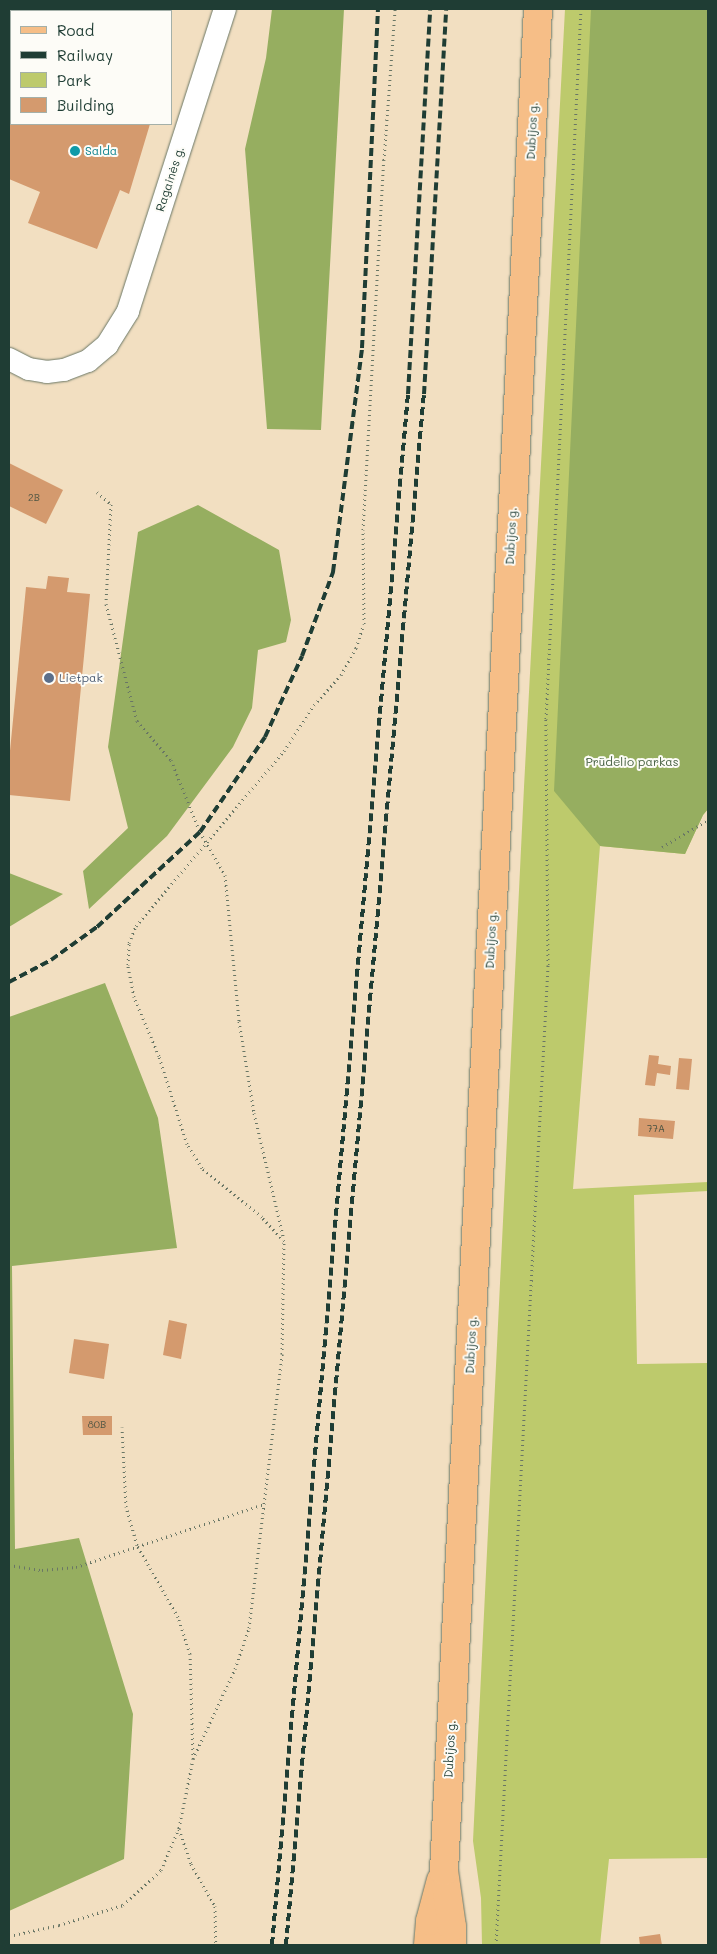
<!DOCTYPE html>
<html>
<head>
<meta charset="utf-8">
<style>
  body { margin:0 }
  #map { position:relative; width:717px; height:1954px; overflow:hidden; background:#f2dfc1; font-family:Mali,sans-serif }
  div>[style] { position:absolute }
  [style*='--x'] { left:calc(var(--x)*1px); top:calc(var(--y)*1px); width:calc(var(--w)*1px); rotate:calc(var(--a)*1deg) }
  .green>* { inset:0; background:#bdca6c }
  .forest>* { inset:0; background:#96ae60 }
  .building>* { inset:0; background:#d49a6e }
  .path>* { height:3px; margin-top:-1.5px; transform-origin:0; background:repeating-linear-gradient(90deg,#697665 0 1px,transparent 0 5px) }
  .roads { filter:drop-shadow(0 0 1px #697665) drop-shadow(0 0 1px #697665) }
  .minor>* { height:22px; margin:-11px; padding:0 11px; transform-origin:11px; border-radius:11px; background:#fff }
  .major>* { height:28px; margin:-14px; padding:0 14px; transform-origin:14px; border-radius:14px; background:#f6be87 }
  .rail>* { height:4px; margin-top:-2px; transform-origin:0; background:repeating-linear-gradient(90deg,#1f3d34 0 8px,transparent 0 12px) }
  .dots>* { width:14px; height:14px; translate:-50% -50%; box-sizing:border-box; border:2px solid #fdfcf7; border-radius:50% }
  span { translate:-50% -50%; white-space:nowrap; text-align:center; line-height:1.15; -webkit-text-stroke:4px #fdfcf7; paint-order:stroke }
  .number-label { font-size:10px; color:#4c5442 }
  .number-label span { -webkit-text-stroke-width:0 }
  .street-label { font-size:12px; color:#1f3d34 }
  .culture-label { font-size:12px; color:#0d838f }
  .left { translate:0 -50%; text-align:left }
  .service-label { font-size:12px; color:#4e5e75 }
  .park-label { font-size:12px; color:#466042 }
  .frame { position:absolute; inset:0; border:10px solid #1f3d34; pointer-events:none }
  .legend { position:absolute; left:10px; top:10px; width:162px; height:115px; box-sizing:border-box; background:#fdfcf7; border:1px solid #a4b0a9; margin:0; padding:6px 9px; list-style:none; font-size:15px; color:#1f3d34 }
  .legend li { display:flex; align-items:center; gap:10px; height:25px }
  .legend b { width:25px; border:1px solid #a4b0a9 }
</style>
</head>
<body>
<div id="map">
  <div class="green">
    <div style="clip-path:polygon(565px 9px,708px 9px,708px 809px,703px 815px,685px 854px,600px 846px,573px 1189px,708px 1182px,708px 1191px,634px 1195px,637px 1364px,708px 1363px,708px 1858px,609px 1859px,600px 1945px,482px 1945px,481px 1898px,473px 1841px,524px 787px)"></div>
  </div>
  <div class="forest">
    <div style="clip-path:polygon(272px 9px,344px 9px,321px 430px,267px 429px,245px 149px,266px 58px)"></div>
    <div style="clip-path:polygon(591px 9px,708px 9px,708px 809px,703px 815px,685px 854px,600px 846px,554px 791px)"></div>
    <div style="clip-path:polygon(198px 505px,279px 550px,291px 620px,286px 642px,258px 650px,252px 708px,233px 747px,167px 836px,89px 909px,83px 871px,128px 828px,108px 747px,138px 532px)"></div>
    <div style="clip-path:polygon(9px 873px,63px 894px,9px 927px)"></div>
    <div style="clip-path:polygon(105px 983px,158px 1118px,177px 1248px,12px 1266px,15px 1549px,79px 1538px,133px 1714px,124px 1859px,9px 1911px,9px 1017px)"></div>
  </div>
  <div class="building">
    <div style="clip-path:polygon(9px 9px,65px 9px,71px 11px,11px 11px,11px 124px,150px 124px,129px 194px,120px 190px,97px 249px,28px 223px,40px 192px,9px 179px)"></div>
    <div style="clip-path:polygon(9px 463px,63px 490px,46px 524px,9px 506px)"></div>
    <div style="clip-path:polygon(48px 576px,69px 578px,67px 592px,90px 594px,70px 801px,9px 795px,9px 761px,26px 587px,46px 589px)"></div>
    <div style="clip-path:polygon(649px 1055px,659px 1056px,658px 1064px,671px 1066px,670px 1075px,657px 1073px,655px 1086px,645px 1085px)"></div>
    <div style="clip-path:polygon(679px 1058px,692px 1059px,689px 1090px,676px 1089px)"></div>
    <div style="clip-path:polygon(639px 1118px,675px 1121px,673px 1139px,638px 1136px)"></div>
    <div style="clip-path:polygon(169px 1320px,187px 1324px,181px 1359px,163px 1355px)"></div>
    <div style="clip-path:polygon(74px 1339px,109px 1344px,104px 1379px,69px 1373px)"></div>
    <div style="clip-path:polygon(82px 1416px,112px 1416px,112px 1435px,83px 1435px)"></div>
    <div style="clip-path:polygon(660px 1934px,662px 1945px,640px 1945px,639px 1937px)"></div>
  </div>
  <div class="path">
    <div style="--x:97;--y:492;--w:18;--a:41"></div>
    <div style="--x:111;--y:504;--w:100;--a:92.9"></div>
    <div style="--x:106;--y:604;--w:121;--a:75.2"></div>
    <div style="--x:137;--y:721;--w:52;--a:48.9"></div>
    <div style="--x:171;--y:760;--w:78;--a:68.1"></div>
    <div style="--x:200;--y:832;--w:50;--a:59.8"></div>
    <div style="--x:225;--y:875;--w:147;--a:84.5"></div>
    <div style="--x:239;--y:1021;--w:93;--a:80.7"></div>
    <div style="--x:254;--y:1113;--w:130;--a:76.7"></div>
    <div style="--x:662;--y:847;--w:53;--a:-30.4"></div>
    <div style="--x:9;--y:1565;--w:33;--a:9"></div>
    <div style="--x:42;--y:1570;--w:34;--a:-5"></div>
    <div style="--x:76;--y:1567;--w:198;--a:-18.5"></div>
    <div style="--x:193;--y:1759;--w:99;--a:-65"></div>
    <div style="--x:235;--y:1669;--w:43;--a:-71.1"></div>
    <div style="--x:249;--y:1628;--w:276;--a:-83.1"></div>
    <div style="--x:282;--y:1354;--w:113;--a:-89"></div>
    <div style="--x:284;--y:1241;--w:33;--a:-133"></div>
    <div style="--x:262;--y:1217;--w:77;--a:-140.8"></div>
    <div style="--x:202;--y:1168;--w:28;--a:-122"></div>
    <div style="--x:187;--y:1144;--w:92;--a:-107.7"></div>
    <div style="--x:159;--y:1056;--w:64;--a:-113"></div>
    <div style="--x:134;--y:997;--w:33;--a:-101"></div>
    <div style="--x:128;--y:965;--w:22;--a:-87"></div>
    <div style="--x:129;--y:943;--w:18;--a:-68"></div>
    <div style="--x:136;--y:926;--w:229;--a:-49.8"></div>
    <div style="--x:284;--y:751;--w:55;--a:-56.9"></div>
    <div style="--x:314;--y:705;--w:40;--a:-48"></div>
    <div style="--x:341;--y:675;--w:31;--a:-61"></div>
    <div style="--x:356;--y:648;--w:25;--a:-72"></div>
    <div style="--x:364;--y:624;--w:94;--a:-90.6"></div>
    <div style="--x:363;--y:530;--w:371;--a:-86.8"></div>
    <div style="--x:384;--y:160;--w:151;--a:-85.8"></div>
    <div style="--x:179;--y:1829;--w:37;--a:71"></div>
    <div style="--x:191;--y:1864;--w:48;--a:60.3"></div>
    <div style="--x:215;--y:1906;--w:39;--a:89"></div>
    <div style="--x:9;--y:1936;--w:51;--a:-12.4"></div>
    <div style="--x:59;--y:1925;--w:67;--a:-17.4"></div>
    <div style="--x:123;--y:1905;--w:52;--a:-42.6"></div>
    <div style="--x:161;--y:1870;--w:46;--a:-66.8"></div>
    <div style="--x:179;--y:1828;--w:70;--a:-78.5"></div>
    <div style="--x:193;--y:1759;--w:105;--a:-91.6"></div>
    <div style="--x:190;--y:1654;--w:39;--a:-108"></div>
    <div style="--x:178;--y:1617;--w:83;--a:-119.7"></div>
    <div style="--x:137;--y:1545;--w:40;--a:-106"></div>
    <div style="--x:126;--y:1507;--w:80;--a:-92.9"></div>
    <div style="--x:496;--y:1945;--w:981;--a:-86.96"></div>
    <div style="--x:548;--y:965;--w:246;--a:-90.5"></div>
    <div style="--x:546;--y:719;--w:711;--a:-87.18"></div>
  </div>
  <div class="roads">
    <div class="minor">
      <div style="--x:9;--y:359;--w:22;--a:27"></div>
      <div style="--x:29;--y:369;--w:18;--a:9"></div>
      <div style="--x:47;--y:372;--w:17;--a:-7"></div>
      <div style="--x:64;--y:370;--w:26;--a:-21"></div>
      <div style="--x:88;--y:361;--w:25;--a:-40"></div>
      <div style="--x:107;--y:345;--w:40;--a:-58"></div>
      <div style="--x:128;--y:311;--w:317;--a:-72.2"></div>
    </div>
    <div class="major">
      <div style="--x:428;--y:1945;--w:24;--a:-85"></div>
      <div style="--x:430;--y:1921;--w:42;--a:-75"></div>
      <div style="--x:452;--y:1945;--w:18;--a:-90"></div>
      <div style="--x:452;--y:1927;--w:57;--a:-98.1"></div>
      <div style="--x:444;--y:1871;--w:1864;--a:-87.11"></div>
    </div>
  </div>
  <div class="rail">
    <div style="--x:9;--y:982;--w:47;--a:-27.6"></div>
    <div style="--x:51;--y:960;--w:57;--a:-35.7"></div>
    <div style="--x:97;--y:927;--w:140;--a:-42.7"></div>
    <div style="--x:200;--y:832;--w:115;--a:-55.6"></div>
    <div style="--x:265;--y:737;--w:89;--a:-65.4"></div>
    <div style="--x:302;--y:656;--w:90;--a:-69.7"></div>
    <div style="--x:333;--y:572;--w:226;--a:-82.6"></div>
    <div style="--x:362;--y:348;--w:339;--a:-87.3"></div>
    <div style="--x:272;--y:1945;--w:1557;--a:-84.99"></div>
    <div style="--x:408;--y:394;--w:386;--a:-86.7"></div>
    <div style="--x:286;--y:1945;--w:1557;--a:-84.92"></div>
    <div style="--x:424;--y:394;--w:386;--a:-86.7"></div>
  </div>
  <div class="dots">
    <div style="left:75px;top:151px;background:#0f9aa8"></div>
    <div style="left:49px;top:678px;background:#5c6f8a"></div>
  </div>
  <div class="number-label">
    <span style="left:34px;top:498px">2B</span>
    <span style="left:656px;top:1129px">77A</span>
    <span style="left:97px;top:1425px">80B</span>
  </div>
  <div class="street-label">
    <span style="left:532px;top:131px;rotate:-87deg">Dubijos g.</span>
    <span style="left:170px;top:179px;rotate:-72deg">Ragainės g.</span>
    <span style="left:511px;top:536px;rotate:-87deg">Dubijos g.</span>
    <span style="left:491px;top:940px;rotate:-87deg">Dubijos g.</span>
    <span style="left:471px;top:1345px;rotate:-87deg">Dubijos g.</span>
    <span style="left:450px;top:1749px;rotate:-87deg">Dubijos g.</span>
  </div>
  <div class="culture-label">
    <span class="left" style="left:85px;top:151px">Salda</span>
  </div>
  <div class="service-label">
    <span class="left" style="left:59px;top:678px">Lietpak</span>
  </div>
  <div class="park-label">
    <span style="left:632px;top:762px">Prūdelio parkas</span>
  </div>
  <div class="frame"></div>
  <ul class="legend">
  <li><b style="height:6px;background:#f6be87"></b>Road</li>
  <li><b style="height:6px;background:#1f3d34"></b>Railway</li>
  <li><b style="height:14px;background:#bdca6c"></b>Park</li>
  <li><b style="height:14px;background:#d49a6e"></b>Building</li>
  </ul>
</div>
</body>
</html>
